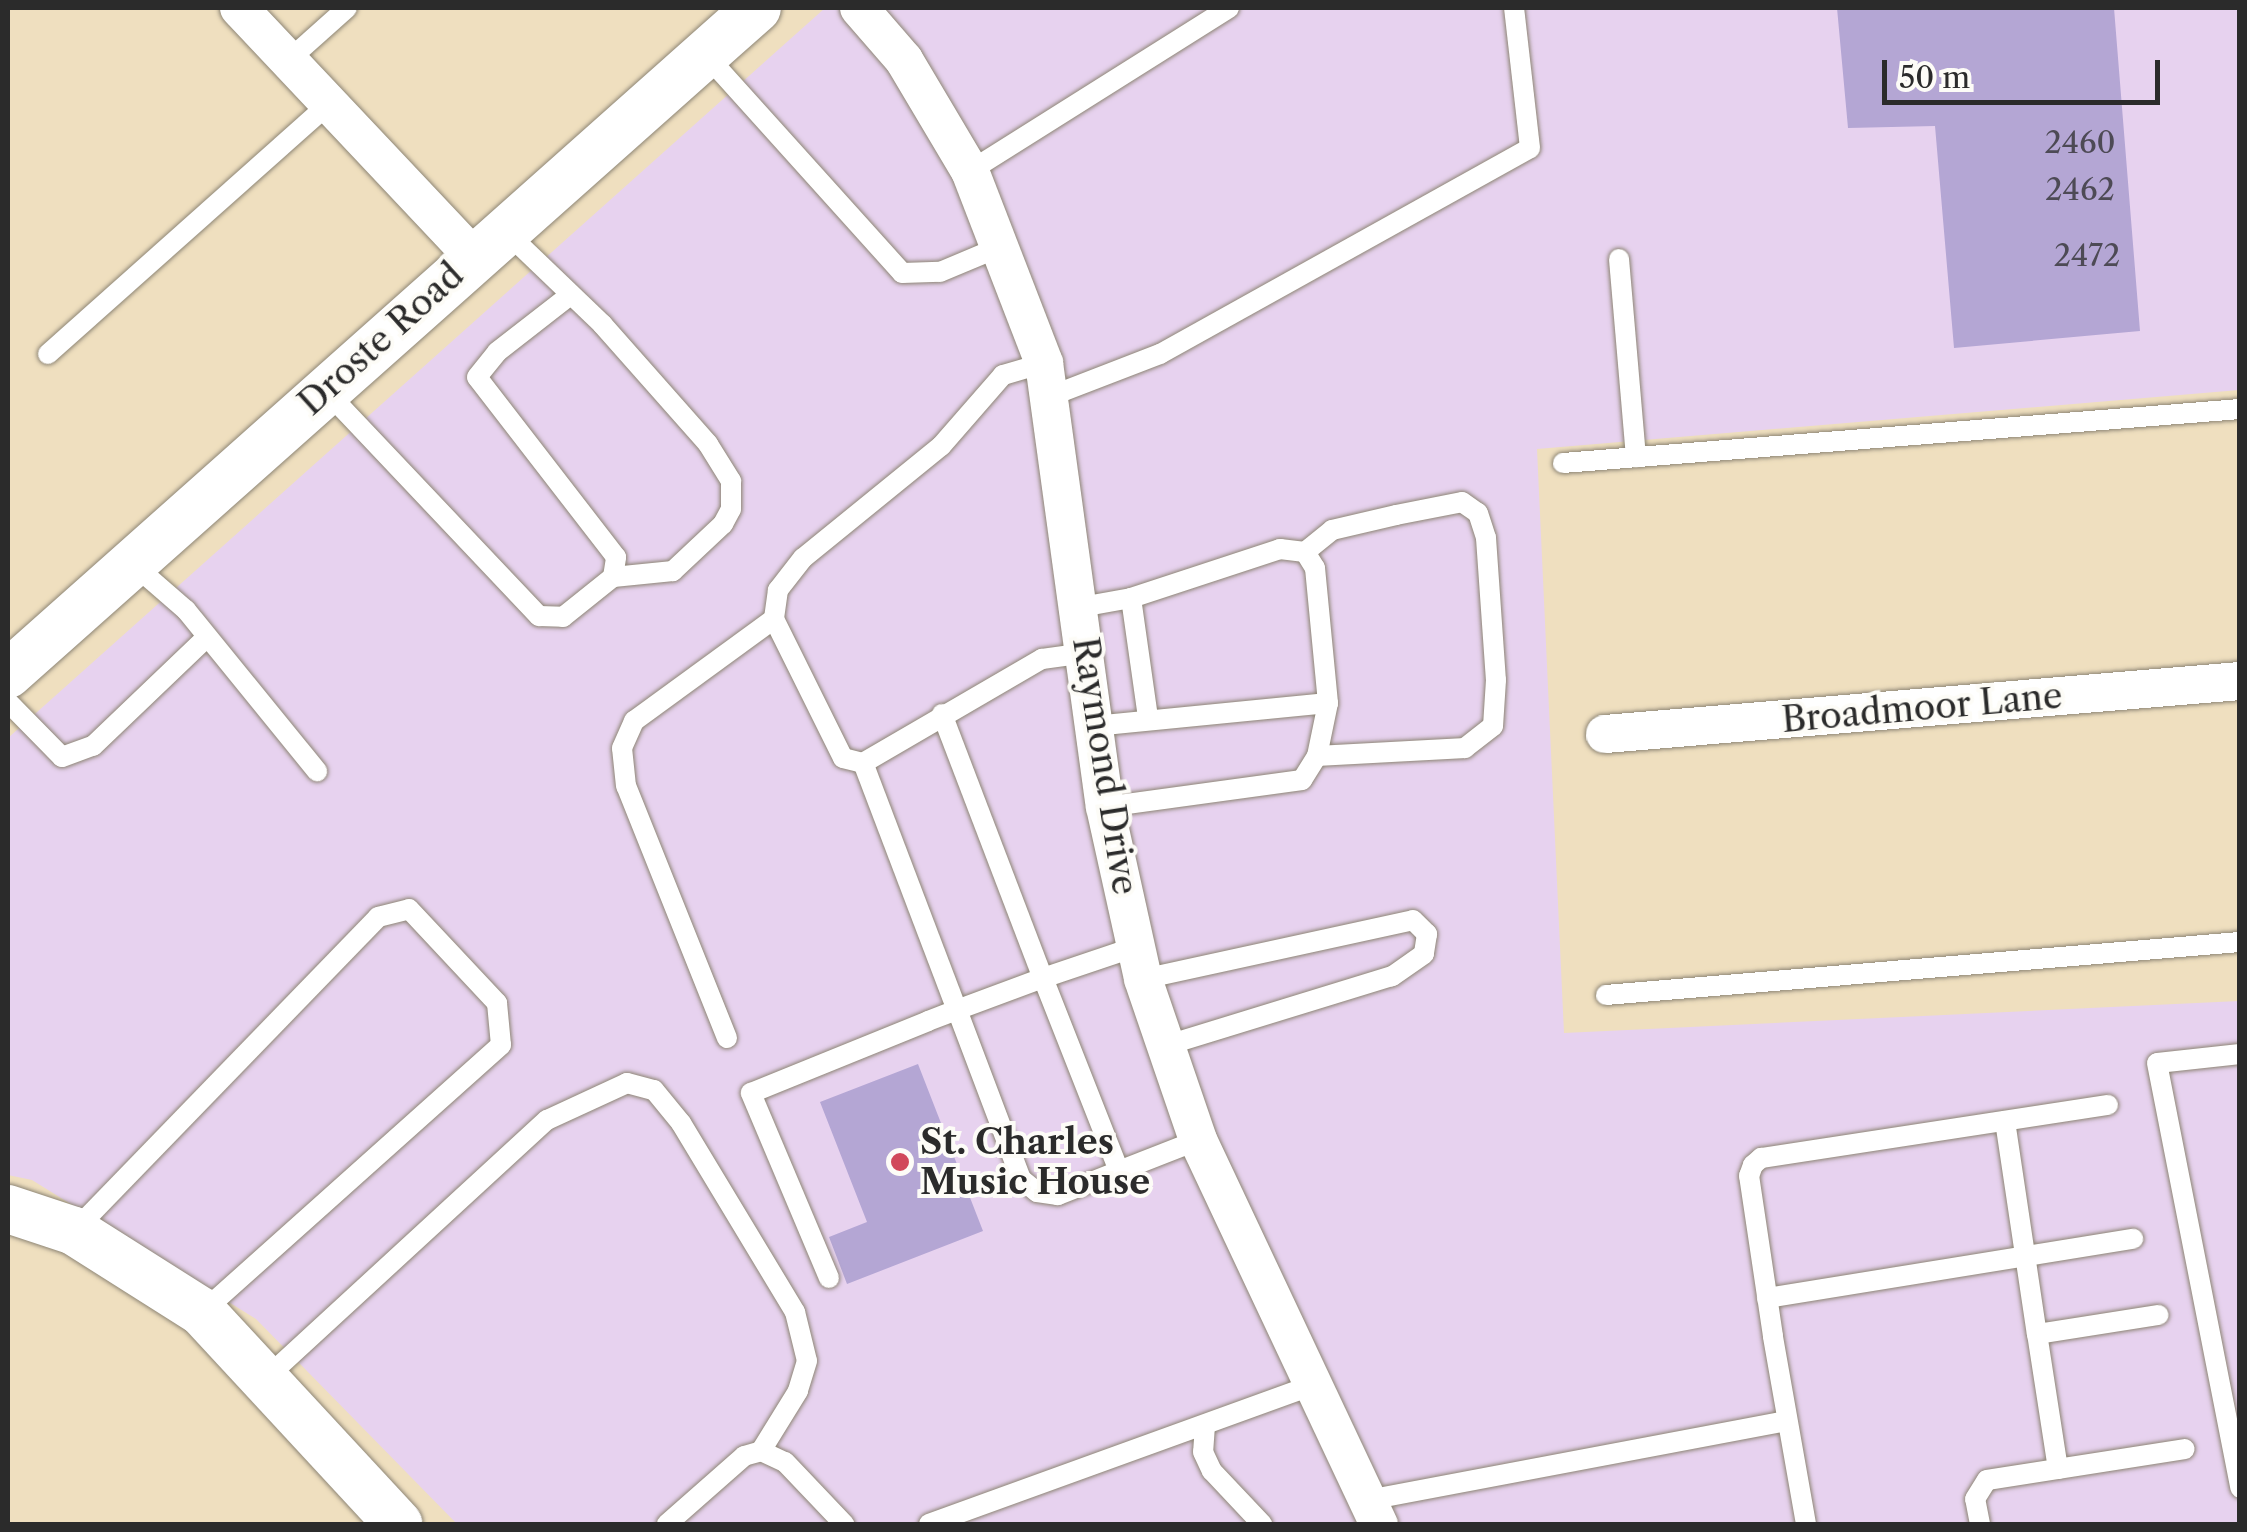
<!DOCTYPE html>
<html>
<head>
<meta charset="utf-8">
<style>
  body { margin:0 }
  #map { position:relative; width:2247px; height:1532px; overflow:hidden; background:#efdfbf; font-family:"Libre Caslon Text",serif }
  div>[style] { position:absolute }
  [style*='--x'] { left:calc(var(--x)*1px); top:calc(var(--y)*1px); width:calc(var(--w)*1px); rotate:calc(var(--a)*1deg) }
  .built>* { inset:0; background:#e7d2ef }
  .building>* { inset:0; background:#b4a6d4 }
  .roads { filter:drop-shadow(0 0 2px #8d8575) drop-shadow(0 0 2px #8d8575) }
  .service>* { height:20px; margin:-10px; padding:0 10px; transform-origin:10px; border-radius:10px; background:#fff }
  .minor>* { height:38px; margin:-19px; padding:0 19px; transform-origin:19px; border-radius:19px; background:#fff }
  .tertiary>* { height:48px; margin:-24px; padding:0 24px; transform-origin:24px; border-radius:24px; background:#fff }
  .dots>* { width:28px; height:28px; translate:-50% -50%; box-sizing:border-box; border:5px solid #fdfcf7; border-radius:50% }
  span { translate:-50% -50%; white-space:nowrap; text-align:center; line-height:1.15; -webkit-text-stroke:8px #fdfcf7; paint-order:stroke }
  .number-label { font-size:30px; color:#4d4a55 }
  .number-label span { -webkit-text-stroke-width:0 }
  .street-label { font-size:35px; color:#2b2b2b }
  .poi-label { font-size:35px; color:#2b2b2b; font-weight:700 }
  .left { translate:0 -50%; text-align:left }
  .frame { position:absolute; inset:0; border:10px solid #2b2b2b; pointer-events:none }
  .scale { position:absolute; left:1882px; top:60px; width:278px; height:45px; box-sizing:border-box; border:5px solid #2b2b2b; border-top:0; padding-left:12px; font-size:30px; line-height:35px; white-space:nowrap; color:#2b2b2b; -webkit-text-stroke:8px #fdfcf7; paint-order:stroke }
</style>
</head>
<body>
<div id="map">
  <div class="built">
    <div style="clip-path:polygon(825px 8px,2239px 8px,2239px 390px,1537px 449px,1564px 1033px,2239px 1001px,2239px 1524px,457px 1524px,256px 1319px,32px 1180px,8px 1175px,8px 738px)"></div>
  </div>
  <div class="building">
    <div style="clip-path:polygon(1837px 8px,2114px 8px,2140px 331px,1954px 348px,1935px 126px,1848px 128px)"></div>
    <div style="clip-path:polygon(918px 1064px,983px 1231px,847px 1284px,829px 1237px,867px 1222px,820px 1102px)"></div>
  </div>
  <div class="roads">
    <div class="service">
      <div style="--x:706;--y:55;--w:293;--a:48"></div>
      <div style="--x:902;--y:273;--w:38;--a:-2"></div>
      <div style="--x:940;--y:272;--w:67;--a:-22.8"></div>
      <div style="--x:291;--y:58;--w:75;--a:-41.8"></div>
      <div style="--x:970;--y:171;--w:306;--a:-32.2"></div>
      <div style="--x:504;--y:230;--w:136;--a:43.8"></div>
      <div style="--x:602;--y:324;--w:160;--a:48.5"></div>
      <div style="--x:708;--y:444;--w:44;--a:58.1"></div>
      <div style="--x:731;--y:481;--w:28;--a:90"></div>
      <div style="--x:731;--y:509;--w:17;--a:118"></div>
      <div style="--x:723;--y:524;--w:69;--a:136.8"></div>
      <div style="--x:673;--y:571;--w:60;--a:174.3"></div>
      <div style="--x:1619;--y:259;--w:199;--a:85.1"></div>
      <div style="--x:48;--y:354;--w:379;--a:-41.7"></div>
      <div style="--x:1044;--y:363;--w:43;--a:163.7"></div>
      <div style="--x:1003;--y:375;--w:94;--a:131.1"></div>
      <div style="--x:941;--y:446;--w:178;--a:140.9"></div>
      <div style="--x:803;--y:558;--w:41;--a:128"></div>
      <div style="--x:778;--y:590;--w:29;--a:98"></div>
      <div style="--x:774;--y:619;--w:155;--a:63.6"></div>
      <div style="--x:843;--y:758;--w:21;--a:14"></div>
      <div style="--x:863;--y:763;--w:207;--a:-30.2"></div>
      <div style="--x:1042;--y:659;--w:44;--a:-7.8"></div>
      <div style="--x:326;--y:391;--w:310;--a:46.6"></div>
      <div style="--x:539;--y:616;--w:24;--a:2"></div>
      <div style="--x:563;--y:617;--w:64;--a:-38.7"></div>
      <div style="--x:613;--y:577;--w:20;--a:-81"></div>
      <div style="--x:616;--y:557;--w:227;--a:-127.7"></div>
      <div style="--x:477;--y:377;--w:32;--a:-51"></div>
      <div style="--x:497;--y:352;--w:91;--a:-37.9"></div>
      <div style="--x:1051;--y:396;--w:117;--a:-21.1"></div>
      <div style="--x:1160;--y:354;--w:423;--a:-29.1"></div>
      <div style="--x:1530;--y:148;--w:141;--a:-96.5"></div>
      <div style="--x:1563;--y:463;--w:679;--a:-4.56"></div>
      <div style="--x:1305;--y:552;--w:35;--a:-39"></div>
      <div style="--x:1332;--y:530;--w:66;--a:-13.2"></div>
      <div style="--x:1396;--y:515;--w:67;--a:-11.1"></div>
      <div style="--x:1462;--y:502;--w:19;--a:35"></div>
      <div style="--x:1478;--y:513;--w:26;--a:72"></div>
      <div style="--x:1486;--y:538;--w:142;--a:86"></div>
      <div style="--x:1496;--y:680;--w:46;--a:93.7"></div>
      <div style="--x:1493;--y:726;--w:36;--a:142"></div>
      <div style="--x:1465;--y:748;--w:148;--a:176.9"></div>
      <div style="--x:133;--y:564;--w:70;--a:41"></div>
      <div style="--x:186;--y:610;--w:208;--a:50.9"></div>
      <div style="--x:1131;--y:598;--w:120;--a:81.9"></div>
      <div style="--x:1081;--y:607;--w:51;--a:-10.2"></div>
      <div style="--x:1131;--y:598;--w:157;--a:-18.2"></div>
      <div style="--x:1280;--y:549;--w:25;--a:7"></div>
      <div style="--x:1305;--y:552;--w:19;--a:58"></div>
      <div style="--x:1315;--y:568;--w:136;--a:84.5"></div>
      <div style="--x:1328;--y:703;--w:54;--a:101.7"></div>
      <div style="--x:1317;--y:756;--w:28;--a:122"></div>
      <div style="--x:1302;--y:780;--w:199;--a:172.2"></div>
      <div style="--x:8;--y:702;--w:77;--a:45.5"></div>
      <div style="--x:62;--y:757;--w:33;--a:-20"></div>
      <div style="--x:93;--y:746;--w:158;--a:-43.7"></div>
      <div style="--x:942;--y:714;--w:283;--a:69.1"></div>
      <div style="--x:1043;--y:978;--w:97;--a:-18.6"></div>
      <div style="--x:1094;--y:726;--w:235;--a:-5.6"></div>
      <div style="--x:1143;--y:979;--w:276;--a:-12.3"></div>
      <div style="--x:1413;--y:920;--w:20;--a:45"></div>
      <div style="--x:1427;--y:934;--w:20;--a:99"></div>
      <div style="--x:1424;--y:954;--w:39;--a:145"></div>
      <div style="--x:1392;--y:976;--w:239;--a:162.9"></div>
      <div style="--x:1606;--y:995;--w:636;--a:-4.78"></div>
      <div style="--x:727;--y:1038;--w:271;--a:-111.8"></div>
      <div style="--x:626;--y:786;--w:38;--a:-96"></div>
      <div style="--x:622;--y:748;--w:30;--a:-66"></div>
      <div style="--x:634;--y:721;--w:173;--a:-36.1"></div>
      <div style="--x:2240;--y:1054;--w:83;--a:173.8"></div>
      <div style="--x:2157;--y:1063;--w:433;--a:78.9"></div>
      <div style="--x:2005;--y:1121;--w:215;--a:81.5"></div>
      <div style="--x:1119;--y:1171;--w:85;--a:-21.4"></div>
      <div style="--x:74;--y:1231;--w:437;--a:-45.9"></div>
      <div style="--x:378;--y:917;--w:32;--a:-14"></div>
      <div style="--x:409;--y:909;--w:129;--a:46.9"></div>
      <div style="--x:497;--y:1003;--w:42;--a:84.6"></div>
      <div style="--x:501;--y:1045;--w:401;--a:138.2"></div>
      <div style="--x:829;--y:1278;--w:201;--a:-112.9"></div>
      <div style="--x:751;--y:1093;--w:191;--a:-22.1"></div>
      <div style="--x:928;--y:1021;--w:31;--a:-21"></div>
      <div style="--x:957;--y:1010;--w:92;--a:-20.4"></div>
      <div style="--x:1043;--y:978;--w:207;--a:68.5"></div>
      <div style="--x:1119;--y:1171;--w:66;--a:158.5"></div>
      <div style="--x:1058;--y:1195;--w:21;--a:-172"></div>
      <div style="--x:1037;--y:1192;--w:21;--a:-141"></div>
      <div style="--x:1021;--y:1179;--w:181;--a:-110.7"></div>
      <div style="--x:957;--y:1010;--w:264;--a:-110.8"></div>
      <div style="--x:1767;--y:1298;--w:371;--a:-9.2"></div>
      <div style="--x:265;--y:1379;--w:383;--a:-42.6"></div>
      <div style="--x:547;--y:1120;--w:88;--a:-24.8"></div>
      <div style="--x:627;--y:1083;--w:28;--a:15"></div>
      <div style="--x:654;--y:1090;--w:43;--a:50.7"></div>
      <div style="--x:681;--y:1123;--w:221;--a:58.9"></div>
      <div style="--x:795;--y:1312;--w:50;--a:76.2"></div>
      <div style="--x:807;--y:1361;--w:31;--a:107"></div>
      <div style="--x:798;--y:1391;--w:70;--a:121.7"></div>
      <div style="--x:1205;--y:1425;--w:27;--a:94"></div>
      <div style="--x:1203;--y:1452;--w:21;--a:65"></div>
      <div style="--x:1212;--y:1471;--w:73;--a:46.7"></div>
      <div style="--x:2058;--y:1469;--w:137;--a:-98.8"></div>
      <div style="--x:2037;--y:1334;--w:123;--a:-8.9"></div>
      <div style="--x:1368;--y:1500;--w:426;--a:-10.7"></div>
      <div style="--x:667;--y:1524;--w:103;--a:-41.4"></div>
      <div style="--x:744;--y:1456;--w:18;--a:-16"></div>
      <div style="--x:761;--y:1451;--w:26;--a:25"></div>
      <div style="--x:785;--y:1462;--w:86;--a:46.4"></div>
      <div style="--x:929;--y:1524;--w:412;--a:-19.9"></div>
      <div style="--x:1806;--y:1524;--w:191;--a:-100"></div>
      <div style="--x:1773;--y:1336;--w:162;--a:-98.5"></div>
      <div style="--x:1749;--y:1176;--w:12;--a:-70"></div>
      <div style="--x:1753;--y:1165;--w:11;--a:-41"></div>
      <div style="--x:1761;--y:1158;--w:351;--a:-8.7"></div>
      <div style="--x:1980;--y:1524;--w:25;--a:-101"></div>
      <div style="--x:1975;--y:1499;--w:22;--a:-58"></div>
      <div style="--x:1987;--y:1480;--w:200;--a:-8.9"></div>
    </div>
    <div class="minor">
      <div style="--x:239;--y:8;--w:341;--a:46.7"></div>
      <div style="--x:859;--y:8;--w:69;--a:49.1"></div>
      <div style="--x:904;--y:60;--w:129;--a:59.3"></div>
      <div style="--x:970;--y:171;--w:206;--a:68.9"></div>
      <div style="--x:1044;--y:363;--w:448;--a:82.2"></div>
      <div style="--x:1105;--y:807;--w:176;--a:77.5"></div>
      <div style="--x:1143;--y:979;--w:170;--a:71.1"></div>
      <div style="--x:1198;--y:1140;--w:425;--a:64.8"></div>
      <div style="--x:1605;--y:734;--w:637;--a:-4.77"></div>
    </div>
    <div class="tertiary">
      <div style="--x:8;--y:674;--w:1002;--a:-41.64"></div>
      <div style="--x:8;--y:1209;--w:70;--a:18.4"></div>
      <div style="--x:74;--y:1231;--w:151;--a:32.3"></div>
      <div style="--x:202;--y:1312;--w:289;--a:47.2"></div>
    </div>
  </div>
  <div class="dots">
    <div style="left:900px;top:1162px;background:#d1495b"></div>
  </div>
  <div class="number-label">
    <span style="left:2080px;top:143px">2460</span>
    <span style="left:2080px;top:190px">2462</span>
    <span style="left:2087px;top:256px">2472</span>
  </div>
  <div class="street-label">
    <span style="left:381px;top:339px;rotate:-42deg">Droste Road</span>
    <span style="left:1922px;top:708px;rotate:-5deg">Broadmoor Lane</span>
    <span style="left:1105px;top:766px;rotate:81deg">Raymond Drive</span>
  </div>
  <div class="poi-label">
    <span class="left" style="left:920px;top:1162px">St. Charles<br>Music House</span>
  </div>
  <div class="frame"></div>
  <div class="scale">50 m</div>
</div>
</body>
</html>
